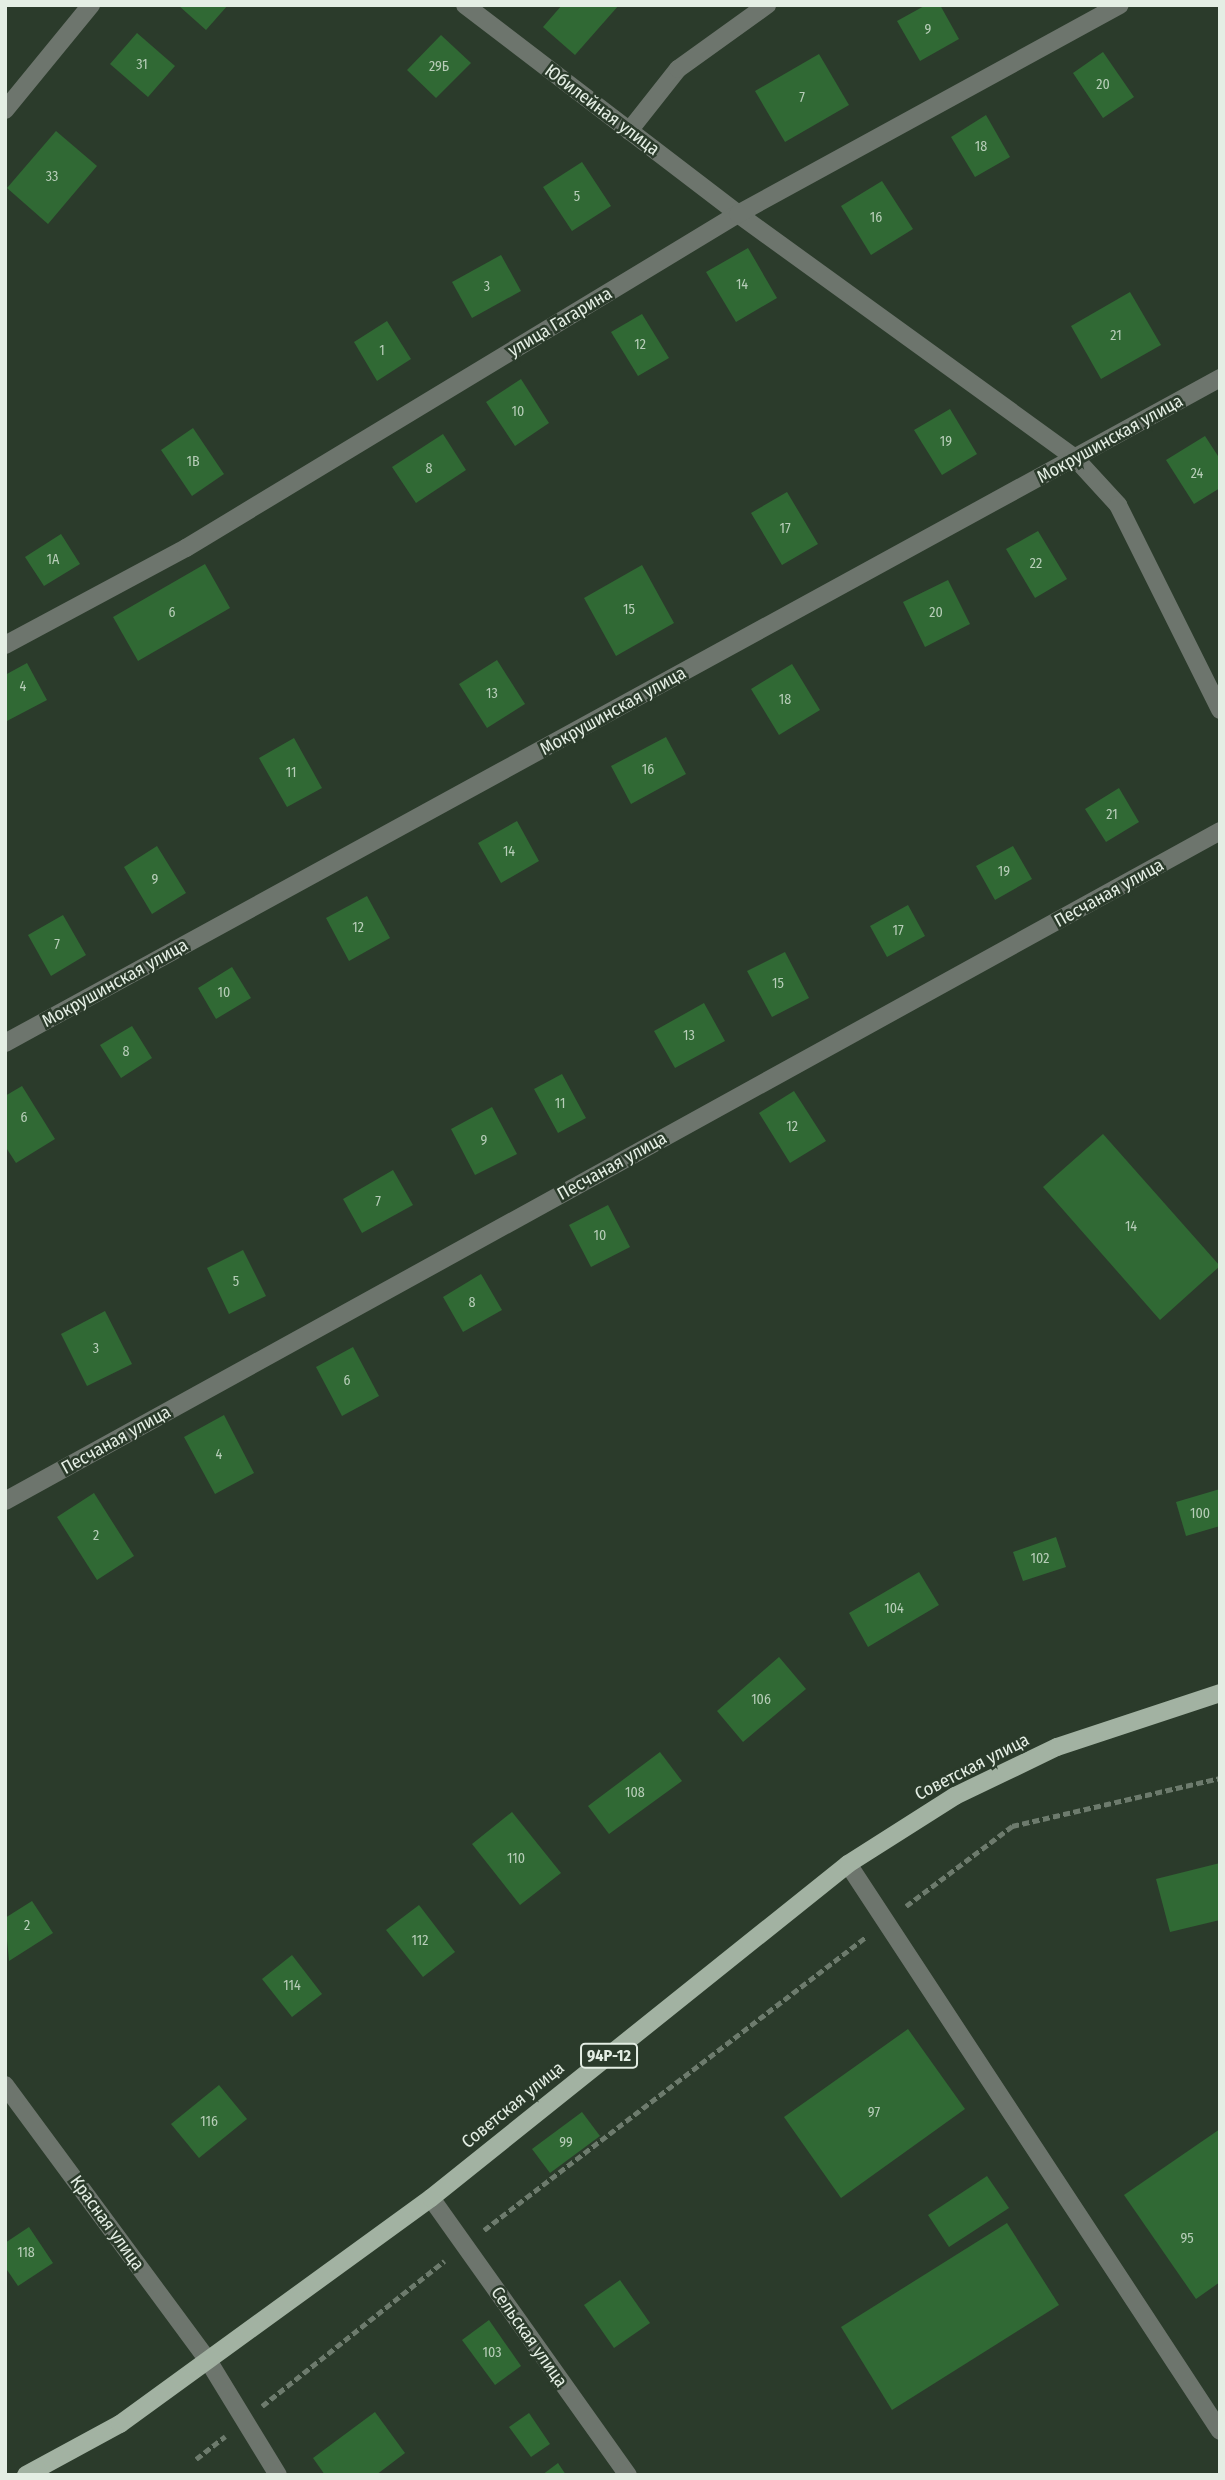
<!DOCTYPE html>
<html>
<head>
<meta charset="utf-8">
<style>
  body { margin:0 }
  #map { position:relative; width:1225px; height:2480px; overflow:hidden; background:#2b3b2b; font-family:"Fira Sans Condensed",sans-serif }
  div>[style] { position:absolute }
  [style*='--x'] { left:calc(var(--x)*1px); top:calc(var(--y)*1px); width:calc(var(--w)*1px); rotate:calc(var(--a)*1deg) }
  .building>* { inset:0; background:#306934 }
  .path>* { height:4.5px; margin-top:-2.25px; transform-origin:0; background:repeating-linear-gradient(90deg,#6d7b6d 0 7px,transparent 0 10.5px) }
  .minor>* { height:18px; margin:-9px; padding:0 9px; transform-origin:9px; border-radius:9px; background:#6d756d }
  .major>* { height:18px; margin:-9px; padding:0 9px; transform-origin:9px; border-radius:9px; background:#a2b2a2 }
  span { translate:-50% -50%; white-space:nowrap; text-align:center; line-height:1.15; -webkit-text-stroke:5px #2b3b2b; paint-order:stroke }
  .number-label { font-size:14px; color:#b7cdb8 }
  .number-label span { -webkit-text-stroke-width:0 }
  .shield-label span { padding:2px 5px; background:#2b3b2b; border:2px solid; border-radius:5px; -webkit-text-stroke-width:0 }
  .shield-label { font-size:16px; color:#e4eee4; font-weight:700 }
  .street-label { font-size:18px; color:#e4eee4 }
  .frame { position:absolute; inset:0; border:7px solid #e4eee4; pointer-events:none }
</style>
</head>
<body>
<div id="map">
  <div class="building">
    <div style="clip-path:polygon(178px 5px,228px 5px,206px 30px)"></div>
    <div style="clip-path:polygon(562px 5px,619px 5px,575px 55px,543px 27px)"></div>
    <div style="clip-path:polygon(926px 5px,940px 5px,959px 39px,920px 61px,897px 21px)"></div>
    <div style="clip-path:polygon(137px 33px,175px 66px,148px 97px,110px 64px)"></div>
    <div style="clip-path:polygon(441px 35px,471px 63px,436px 98px,407px 70px)"></div>
    <div style="clip-path:polygon(1103px 52px,1134px 97px,1103px 118px,1073px 73px)"></div>
    <div style="clip-path:polygon(819px 54px,849px 105px,785px 142px,755px 91px)"></div>
    <div style="clip-path:polygon(986px 115px,1010px 157px,975px 177px,951px 137px)"></div>
    <div style="clip-path:polygon(56px 131px,97px 166px,48px 224px,7px 188px)"></div>
    <div style="clip-path:polygon(582px 162px,611px 206px,572px 231px,543px 187px)"></div>
    <div style="clip-path:polygon(882px 181px,913px 229px,871px 255px,841px 206px)"></div>
    <div style="clip-path:polygon(748px 248px,777px 298px,736px 322px,706px 272px)"></div>
    <div style="clip-path:polygon(501px 255px,521px 291px,472px 318px,452px 282px)"></div>
    <div style="clip-path:polygon(1130px 292px,1161px 345px,1101px 379px,1071px 326px)"></div>
    <div style="clip-path:polygon(642px 314px,669px 358px,638px 376px,611px 332px)"></div>
    <div style="clip-path:polygon(387px 321px,411px 359px,377px 381px,354px 342px)"></div>
    <div style="clip-path:polygon(521px 379px,549px 423px,515px 446px,486px 402px)"></div>
    <div style="clip-path:polygon(950px 409px,977px 454px,942px 475px,914px 430px)"></div>
    <div style="clip-path:polygon(193px 428px,224px 474px,192px 496px,161px 450px)"></div>
    <div style="clip-path:polygon(443px 434px,466px 470px,416px 503px,392px 467px)"></div>
    <div style="clip-path:polygon(1205px 436px,1220px 459px,1220px 488px,1194px 504px,1166px 460px)"></div>
    <div style="clip-path:polygon(787px 492px,818px 544px,782px 565px,751px 513px)"></div>
    <div style="clip-path:polygon(1038px 531px,1067px 579px,1035px 598px,1006px 549px)"></div>
    <div style="clip-path:polygon(61px 534px,80px 564px,44px 586px,25px 557px)"></div>
    <div style="clip-path:polygon(205px 564px,230px 608px,138px 661px,113px 617px)"></div>
    <div style="clip-path:polygon(642px 565px,674px 623px,616px 656px,584px 598px)"></div>
    <div style="clip-path:polygon(948px 580px,970px 624px,925px 647px,903px 602px)"></div>
    <div style="clip-path:polygon(497px 660px,525px 704px,487px 728px,459px 684px)"></div>
    <div style="clip-path:polygon(27px 663px,47px 700px,5px 722px,5px 675px)"></div>
    <div style="clip-path:polygon(792px 664px,820px 710px,779px 735px,751px 689px)"></div>
    <div style="clip-path:polygon(666px 737px,686px 774px,631px 804px,611px 766px)"></div>
    <div style="clip-path:polygon(294px 738px,322px 788px,287px 807px,259px 758px)"></div>
    <div style="clip-path:polygon(1119px 788px,1139px 822px,1106px 842px,1085px 809px)"></div>
    <div style="clip-path:polygon(517px 821px,539px 861px,501px 883px,478px 843px)"></div>
    <div style="clip-path:polygon(157px 846px,186px 893px,152px 914px,124px 867px)"></div>
    <div style="clip-path:polygon(1013px 846px,1032px 879px,995px 900px,976px 866px)"></div>
    <div style="clip-path:polygon(367px 896px,390px 938px,349px 961px,326px 918px)"></div>
    <div style="clip-path:polygon(908px 905px,925px 936px,887px 957px,870px 926px)"></div>
    <div style="clip-path:polygon(63px 915px,86px 955px,51px 976px,28px 935px)"></div>
    <div style="clip-path:polygon(785px 952px,809px 998px,772px 1017px,747px 971px)"></div>
    <div style="clip-path:polygon(232px 967px,251px 998px,216px 1019px,198px 988px)"></div>
    <div style="clip-path:polygon(704px 1003px,725px 1041px,675px 1068px,654px 1031px)"></div>
    <div style="clip-path:polygon(132px 1026px,152px 1058px,121px 1078px,100px 1045px)"></div>
    <div style="clip-path:polygon(562px 1074px,586px 1118px,558px 1133px,534px 1089px)"></div>
    <div style="clip-path:polygon(22px 1086px,55px 1139px,16px 1163px,5px 1146px,5px 1096px)"></div>
    <div style="clip-path:polygon(794px 1091px,826px 1141px,790px 1163px,759px 1113px)"></div>
    <div style="clip-path:polygon(492px 1107px,517px 1154px,475px 1175px,451px 1129px)"></div>
    <div style="clip-path:polygon(1103px 1134px,1220px 1266px,1160px 1320px,1043px 1187px)"></div>
    <div style="clip-path:polygon(393px 1170px,413px 1205px,362px 1233px,343px 1199px)"></div>
    <div style="clip-path:polygon(608px 1205px,630px 1247px,591px 1267px,569px 1225px)"></div>
    <div style="clip-path:polygon(243px 1250px,266px 1296px,229px 1314px,207px 1268px)"></div>
    <div style="clip-path:polygon(481px 1274px,502px 1310px,463px 1332px,443px 1297px)"></div>
    <div style="clip-path:polygon(105px 1311px,132px 1364px,87px 1386px,61px 1334px)"></div>
    <div style="clip-path:polygon(353px 1347px,379px 1396px,342px 1416px,316px 1367px)"></div>
    <div style="clip-path:polygon(224px 1415px,254px 1473px,215px 1494px,184px 1437px)"></div>
    <div style="clip-path:polygon(1220px 1489px,1220px 1526px,1186px 1536px,1176px 1502px)"></div>
    <div style="clip-path:polygon(94px 1493px,134px 1556px,97px 1580px,57px 1517px)"></div>
    <div style="clip-path:polygon(1056px 1537px,1066px 1567px,1023px 1581px,1013px 1552px)"></div>
    <div style="clip-path:polygon(919px 1572px,939px 1605px,868px 1647px,849px 1613px)"></div>
    <div style="clip-path:polygon(779px 1657px,806px 1689px,743px 1742px,717px 1711px)"></div>
    <div style="clip-path:polygon(660px 1752px,682px 1781px,609px 1834px,588px 1806px)"></div>
    <div style="clip-path:polygon(512px 1812px,561px 1873px,520px 1905px,472px 1844px)"></div>
    <div style="clip-path:polygon(1220px 1863px,1220px 1920px,1170px 1932px,1156px 1879px)"></div>
    <div style="clip-path:polygon(32px 1901px,53px 1933px,9px 1961px,5px 1918px)"></div>
    <div style="clip-path:polygon(419px 1905px,455px 1952px,423px 1977px,386px 1930px)"></div>
    <div style="clip-path:polygon(292px 1955px,322px 1994px,292px 2017px,262px 1979px)"></div>
    <div style="clip-path:polygon(908px 2029px,965px 2109px,841px 2198px,784px 2117px)"></div>
    <div style="clip-path:polygon(219px 2085px,247px 2119px,199px 2158px,171px 2124px)"></div>
    <div style="clip-path:polygon(582px 2112px,600px 2136px,550px 2173px,532px 2149px)"></div>
    <div style="clip-path:polygon(1220px 2129px,1220px 2282px,1196px 2299px,1124px 2195px)"></div>
    <div style="clip-path:polygon(987px 2176px,1009px 2208px,949px 2247px,928px 2215px)"></div>
    <div style="clip-path:polygon(1007px 2223px,1059px 2305px,892px 2410px,841px 2327px)"></div>
    <div style="clip-path:polygon(29px 2227px,53px 2263px,18px 2286px,5px 2267px,5px 2243px)"></div>
    <div style="clip-path:polygon(620px 2280px,650px 2323px,614px 2348px,584px 2305px)"></div>
    <div style="clip-path:polygon(489px 2320px,521px 2366px,495px 2385px,462px 2340px)"></div>
    <div style="clip-path:polygon(375px 2412px,405px 2453px,376px 2475px,325px 2475px,313px 2458px)"></div>
    <div style="clip-path:polygon(529px 2413px,550px 2444px,531px 2457px,509px 2427px)"></div>
    <div style="clip-path:polygon(558px 2463px,566px 2475px,542px 2475px)"></div>
  </div>
  <div class="path">
    <div style="--x:906;--y:1906;--w:133;--a:-37"></div>
    <div style="--x:1012;--y:1826;--w:213;--a:-13"></div>
    <div style="--x:484;--y:2230;--w:481;--a:-37.5"></div>
    <div style="--x:262;--y:2406;--w:233;--a:-38.5"></div>
    <div style="--x:196;--y:2459;--w:37;--a:-38"></div>
  </div>
  <div class="minor">
    <div style="--x:465;--y:5;--w:344;--a:37.4"></div>
    <div style="--x:738;--y:214;--w:416;--a:35.9"></div>
    <div style="--x:1075;--y:458;--w:64;--a:47.5"></div>
    <div style="--x:1118;--y:505;--w:229;--a:63.5"></div>
    <div style="--x:5;--y:110;--w:136;--a:-50.7"></div>
    <div style="--x:629;--y:131;--w:79;--a:-51.7"></div>
    <div style="--x:678;--y:69;--w:110;--a:-35.7"></div>
    <div style="--x:5;--y:645;--w:205;--a:-28.2"></div>
    <div style="--x:186;--y:548;--w:645;--a:-31.18"></div>
    <div style="--x:738;--y:214;--w:435;--a:-28.7"></div>
    <div style="--x:5;--y:1043;--w:1385;--a:-28.69"></div>
    <div style="--x:5;--y:1501;--w:1387;--a:-28.87"></div>
    <div style="--x:848;--y:1864;--w:678;--a:56.73"></div>
    <div style="--x:5;--y:2085;--w:344;--a:53.6"></div>
    <div style="--x:209;--y:2362;--w:132;--a:58.6"></div>
    <div style="--x:431;--y:2198;--w:340;--a:54.6"></div>
  </div>
  <div class="major">
    <div style="--x:26;--y:2475;--w:107;--a:-28.5"></div>
    <div style="--x:120;--y:2424;--w:384;--a:-36"></div>
    <div style="--x:431;--y:2198;--w:534;--a:-38.69"></div>
    <div style="--x:848;--y:1864;--w:127;--a:-32.4"></div>
    <div style="--x:955;--y:1796;--w:113;--a:-25.7"></div>
    <div style="--x:1057;--y:1747;--w:172;--a:-18.3"></div>
  </div>
  <div class="number-label">
    <span style="left:928px;top:30px">9</span>
    <span style="left:142px;top:65px">31</span>
    <span style="left:439px;top:67px">29Б</span>
    <span style="left:1103px;top:85px">20</span>
    <span style="left:802px;top:98px">7</span>
    <span style="left:981px;top:147px">18</span>
    <span style="left:52px;top:177px">33</span>
    <span style="left:577px;top:197px">5</span>
    <span style="left:876px;top:218px">16</span>
    <span style="left:742px;top:285px">14</span>
    <span style="left:487px;top:287px">3</span>
    <span style="left:1116px;top:336px">21</span>
    <span style="left:640px;top:345px">12</span>
    <span style="left:382px;top:351px">1</span>
    <span style="left:518px;top:412px">10</span>
    <span style="left:946px;top:442px">19</span>
    <span style="left:193px;top:462px">1В</span>
    <span style="left:429px;top:469px">8</span>
    <span style="left:1197px;top:474px">24</span>
    <span style="left:785px;top:529px">17</span>
    <span style="left:53px;top:560px">1А</span>
    <span style="left:1036px;top:564px">22</span>
    <span style="left:629px;top:610px">15</span>
    <span style="left:172px;top:613px">6</span>
    <span style="left:936px;top:613px">20</span>
    <span style="left:23px;top:687px">4</span>
    <span style="left:492px;top:694px">13</span>
    <span style="left:785px;top:700px">18</span>
    <span style="left:648px;top:770px">16</span>
    <span style="left:291px;top:773px">11</span>
    <span style="left:1112px;top:815px">21</span>
    <span style="left:509px;top:852px">14</span>
    <span style="left:1004px;top:872px">19</span>
    <span style="left:155px;top:880px">9</span>
    <span style="left:358px;top:928px">12</span>
    <span style="left:898px;top:931px">17</span>
    <span style="left:57px;top:945px">7</span>
    <span style="left:778px;top:984px">15</span>
    <span style="left:224px;top:993px">10</span>
    <span style="left:689px;top:1036px">13</span>
    <span style="left:126px;top:1052px">8</span>
    <span style="left:560px;top:1104px">11</span>
    <span style="left:24px;top:1118px">6</span>
    <span style="left:792px;top:1127px">12</span>
    <span style="left:484px;top:1141px">9</span>
    <span style="left:378px;top:1202px">7</span>
    <span style="left:1131px;top:1227px">14</span>
    <span style="left:600px;top:1236px">10</span>
    <span style="left:236px;top:1282px">5</span>
    <span style="left:472px;top:1303px">8</span>
    <span style="left:96px;top:1349px">3</span>
    <span style="left:347px;top:1381px">6</span>
    <span style="left:219px;top:1455px">4</span>
    <span style="left:1200px;top:1514px">100</span>
    <span style="left:96px;top:1536px">2</span>
    <span style="left:1040px;top:1559px">102</span>
    <span style="left:894px;top:1609px">104</span>
    <span style="left:761px;top:1700px">106</span>
    <span style="left:635px;top:1793px">108</span>
    <span style="left:516px;top:1859px">110</span>
    <span style="left:27px;top:1926px">2</span>
    <span style="left:420px;top:1941px">112</span>
    <span style="left:292px;top:1986px">114</span>
    <span style="left:874px;top:2113px">97</span>
    <span style="left:209px;top:2122px">116</span>
    <span style="left:566px;top:2143px">99</span>
    <span style="left:1187px;top:2239px">95</span>
    <span style="left:26px;top:2253px">118</span>
    <span style="left:492px;top:2353px">103</span>
  </div>
  <div class="shield-label">
    <span style="left:609px;top:2056px">94Р-12</span>
  </div>
  <div class="street-label">
    <span style="left:602px;top:110px;rotate:37deg">Юбилейная улица</span>
    <span style="left:560px;top:322px;rotate:-31deg">улица Гагарина</span>
    <span style="left:1110px;top:439px;rotate:-29deg">Мокрушинская улица</span>
    <span style="left:613px;top:711px;rotate:-29deg">Мокрушинская улица</span>
    <span style="left:1109px;top:893px;rotate:-29deg">Песчаная улица</span>
    <span style="left:115px;top:983px;rotate:-29deg">Мокрушинская улица</span>
    <span style="left:612px;top:1166px;rotate:-29deg">Песчаная улица</span>
    <span style="left:116px;top:1440px;rotate:-29deg">Песчаная улица</span>
    <span style="left:972px;top:1767px;rotate:-27deg">Советская улица</span>
    <span style="left:513px;top:2105px;rotate:-39deg">Советская улица</span>
    <span style="left:107px;top:2223px;rotate:54deg">Красная улица</span>
    <span style="left:529px;top:2337px;rotate:55deg">Сельская улица</span>
  </div>
  <div class="frame"></div>
</div>
</body>
</html>
